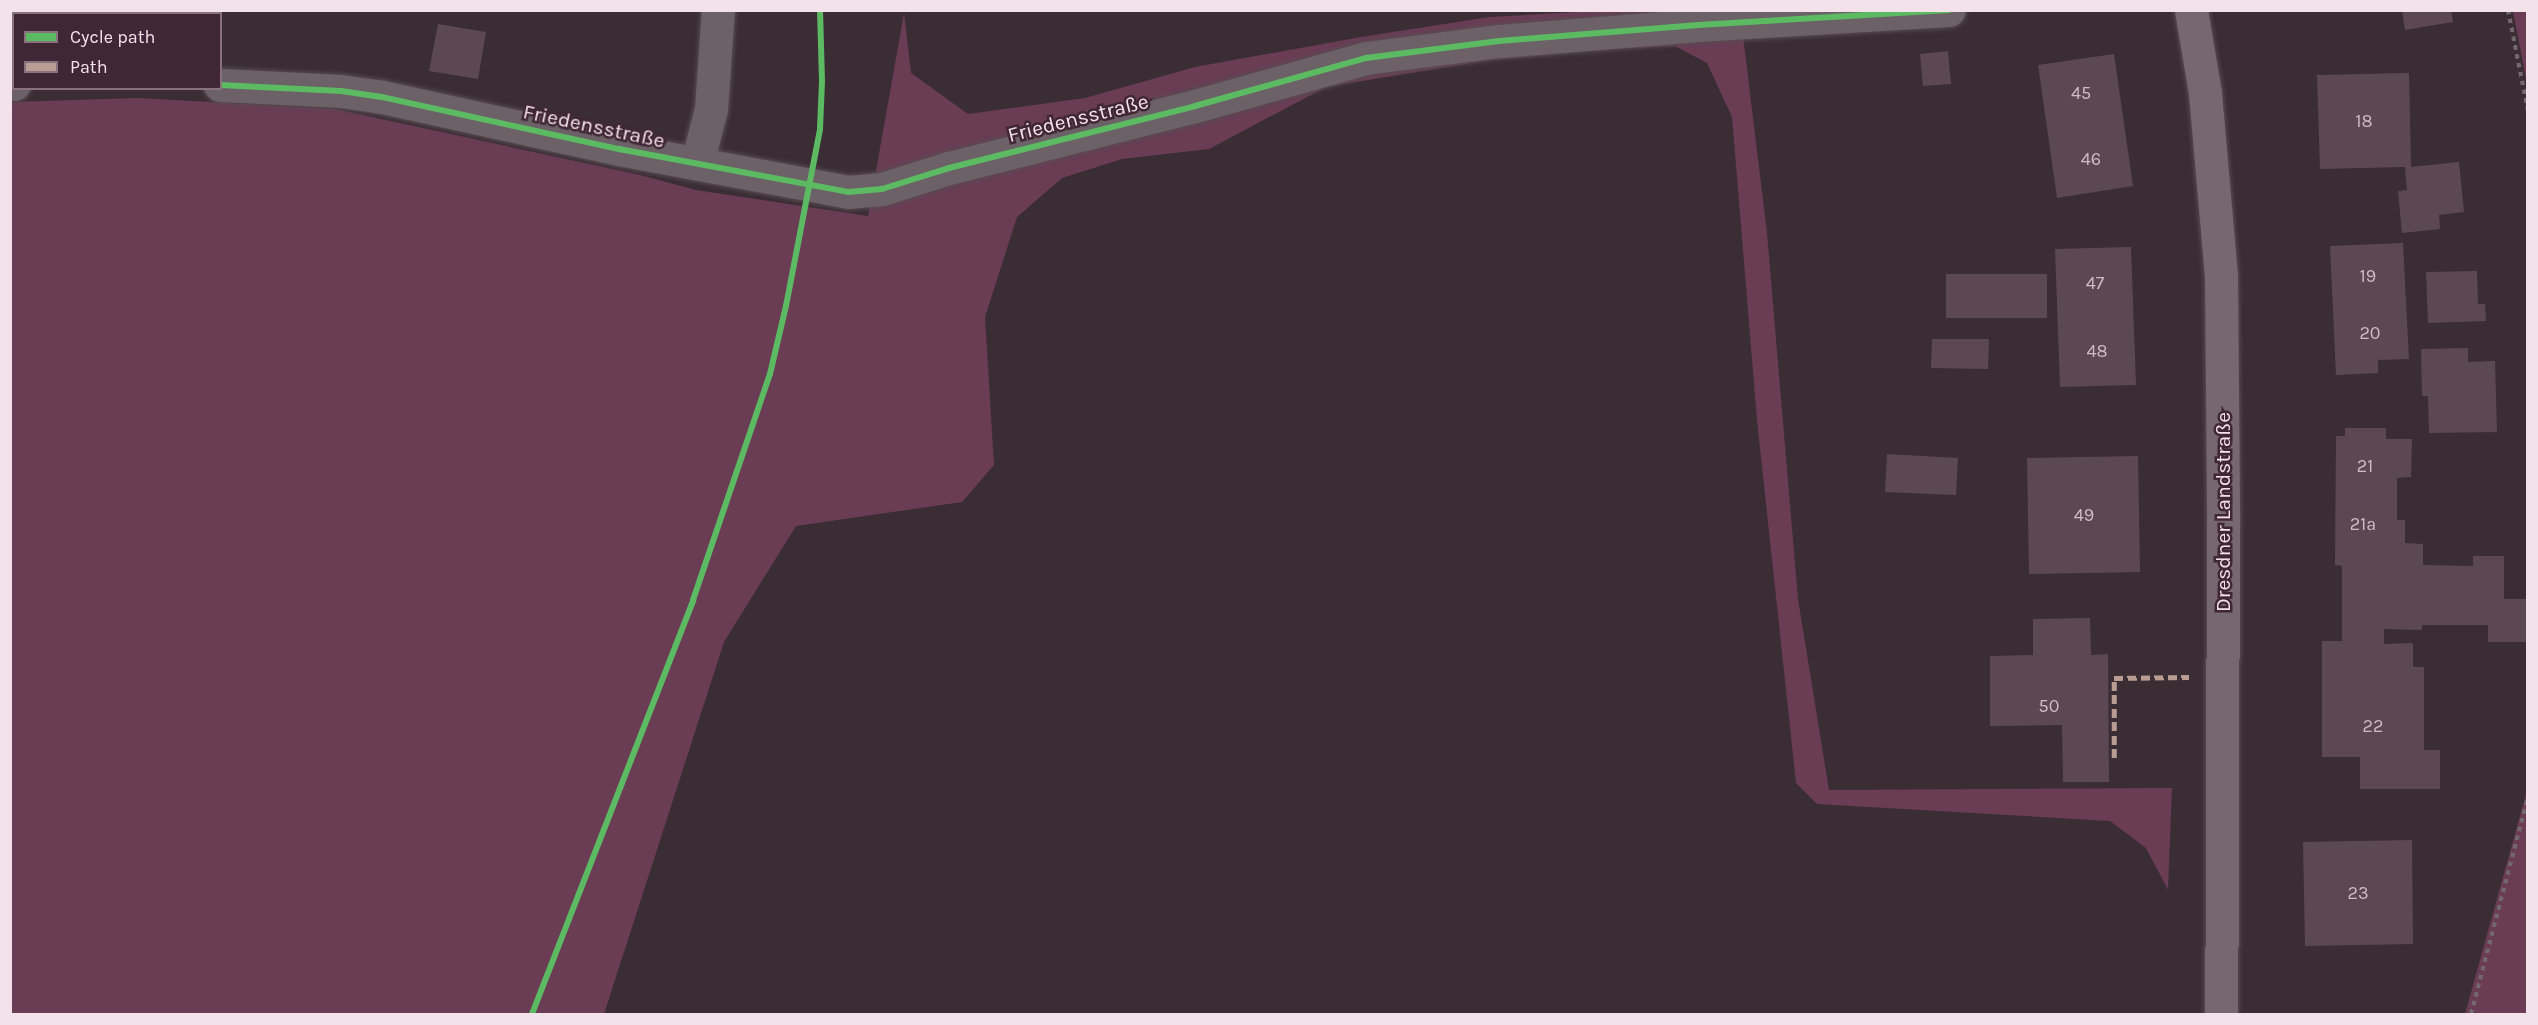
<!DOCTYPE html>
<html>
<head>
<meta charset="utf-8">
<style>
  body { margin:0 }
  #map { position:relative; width:2538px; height:1025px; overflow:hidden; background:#3b2d34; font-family:Karla,sans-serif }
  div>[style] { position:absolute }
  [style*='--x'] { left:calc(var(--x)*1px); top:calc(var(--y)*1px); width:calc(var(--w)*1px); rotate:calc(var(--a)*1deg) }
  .green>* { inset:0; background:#6a3d55 }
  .building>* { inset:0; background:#5c4853 }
  .path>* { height:4px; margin-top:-2px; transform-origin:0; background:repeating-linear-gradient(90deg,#72686d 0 4.5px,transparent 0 9px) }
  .roads { filter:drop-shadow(0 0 2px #584b51) drop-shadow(0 0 2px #584b51) }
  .street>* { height:33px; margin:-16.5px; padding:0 16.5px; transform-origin:16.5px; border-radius:16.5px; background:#6b6166 }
  .secondary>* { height:33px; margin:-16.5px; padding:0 16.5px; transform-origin:16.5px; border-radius:16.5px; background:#75686f }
  .quiet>* { height:4.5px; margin-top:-2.25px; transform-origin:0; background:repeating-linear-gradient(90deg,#b99d93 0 9px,transparent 0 13.5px) }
  .cycleway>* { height:6px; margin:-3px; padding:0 3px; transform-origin:3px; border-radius:3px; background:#5cba63 }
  span { translate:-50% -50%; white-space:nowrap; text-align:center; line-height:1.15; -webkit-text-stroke:5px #412735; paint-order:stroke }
  .number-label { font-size:18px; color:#cebcc4 }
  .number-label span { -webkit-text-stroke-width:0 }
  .street-label { font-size:21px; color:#f4e2ea }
  .frame { position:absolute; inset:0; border:12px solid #f4e2ea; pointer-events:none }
  .legend { position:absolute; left:12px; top:12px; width:210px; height:78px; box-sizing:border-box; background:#412735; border:2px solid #89727d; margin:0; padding:8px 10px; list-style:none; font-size:18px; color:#f4e2ea }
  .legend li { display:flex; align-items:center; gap:12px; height:30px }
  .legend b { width:30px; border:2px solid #89727d }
</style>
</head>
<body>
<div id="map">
  <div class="green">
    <div style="clip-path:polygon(1613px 10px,1740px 11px,1767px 233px,1798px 599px,1829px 790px,2172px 788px,2168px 890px,2146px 848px,2110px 821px,1817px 804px,1796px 783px,1757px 420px,1732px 117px,1707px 63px,1675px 46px,1612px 49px,1483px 61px,1326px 87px,1209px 149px,1122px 159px,1062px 178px,1017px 217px,985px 317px,994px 465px,962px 502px,796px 526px,724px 642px,604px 1014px,11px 1014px,10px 102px,138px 98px,335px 109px,640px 175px,696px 190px,868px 216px,904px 13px,911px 73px,968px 114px,1085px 98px,1195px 67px,1361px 37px,1489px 17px)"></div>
    <div style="clip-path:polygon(2513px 11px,2527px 11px,2527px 84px)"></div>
    <div style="clip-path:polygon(2527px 791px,2527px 1014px,2465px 1014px)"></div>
  </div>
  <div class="building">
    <div style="clip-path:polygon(2402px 10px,2451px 10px,2453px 22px,2405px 30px)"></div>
    <div style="clip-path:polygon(438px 24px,486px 32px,478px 79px,429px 71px)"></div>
    <div style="clip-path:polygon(1948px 51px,1951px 84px,1923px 86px,1920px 54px)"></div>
    <div style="clip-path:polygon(2114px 54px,2133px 186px,2057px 198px,2038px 65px)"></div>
    <div style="clip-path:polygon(2409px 73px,2411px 167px,2459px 162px,2464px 212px,2439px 215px,2440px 229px,2402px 233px,2398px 191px,2407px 190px,2405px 167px,2320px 169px,2317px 75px)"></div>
    <div style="clip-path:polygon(2403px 243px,2409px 359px,2378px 360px,2378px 373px,2336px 375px,2330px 246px)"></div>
    <div style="clip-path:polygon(2131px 247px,2136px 385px,2060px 387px,2055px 249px)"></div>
    <div style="clip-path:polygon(2477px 271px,2478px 304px,2485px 304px,2486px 321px,2428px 323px,2426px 272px)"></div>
    <div style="clip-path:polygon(1946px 274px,2047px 274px,2047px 318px,1946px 318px)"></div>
    <div style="clip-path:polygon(1932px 339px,1989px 339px,1988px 369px,1931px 368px)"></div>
    <div style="clip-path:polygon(2468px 348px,2468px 362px,2495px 361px,2497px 432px,2429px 433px,2428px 396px,2422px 396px,2421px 349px)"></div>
    <div style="clip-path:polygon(2345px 428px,2386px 428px,2386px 439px,2412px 439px,2411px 477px,2397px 478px,2397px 520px,2405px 520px,2405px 543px,2423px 544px,2423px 565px,2473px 566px,2473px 556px,2504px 556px,2504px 599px,2528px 599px,2528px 642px,2488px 642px,2488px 625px,2422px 625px,2422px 630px,2384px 629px,2384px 644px,2413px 643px,2413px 667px,2424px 667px,2424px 750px,2440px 750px,2440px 789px,2360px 789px,2360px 757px,2322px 757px,2322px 641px,2342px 641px,2342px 566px,2335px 565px,2336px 436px,2345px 436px)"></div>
    <div style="clip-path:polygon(1887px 454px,1958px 458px,1956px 495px,1885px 492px)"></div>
    <div style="clip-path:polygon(2138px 456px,2140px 572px,2029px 574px,2027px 458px)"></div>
    <div style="clip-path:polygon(2090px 618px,2091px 655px,2108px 654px,2109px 782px,2063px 782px,2062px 725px,1990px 726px,1990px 656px,2033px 655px,2033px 619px)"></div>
    <div style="clip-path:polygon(2412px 840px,2413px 944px,2305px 946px,2303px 842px)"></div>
  </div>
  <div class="path">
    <div style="--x:2508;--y:10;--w:103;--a:78.8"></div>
    <div style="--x:2471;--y:1014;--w:224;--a:-75.3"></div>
  </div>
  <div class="roads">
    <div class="street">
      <div style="--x:10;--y:84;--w:4;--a:0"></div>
      <div style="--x:220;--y:85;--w:121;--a:2.8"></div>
      <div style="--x:341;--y:91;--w:41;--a:8.3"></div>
      <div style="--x:382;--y:97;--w:243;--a:12.4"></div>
      <div style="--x:619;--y:149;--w:233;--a:10.6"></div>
      <div style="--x:848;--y:192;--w:34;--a:-5"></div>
      <div style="--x:882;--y:189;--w:70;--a:-17.4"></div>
      <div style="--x:949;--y:168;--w:254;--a:-14.1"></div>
      <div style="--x:1195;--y:106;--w:178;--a:-15.7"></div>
      <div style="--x:1366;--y:58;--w:134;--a:-7.3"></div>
      <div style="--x:1499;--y:41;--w:200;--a:-4.6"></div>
      <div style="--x:1698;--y:25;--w:251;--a:-3.4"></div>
      <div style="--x:697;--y:163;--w:56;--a:-75.5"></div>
      <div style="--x:711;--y:109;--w:99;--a:-86"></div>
    </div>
    <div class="secondary">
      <div style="--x:2191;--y:10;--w:84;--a:80.4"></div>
      <div style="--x:2205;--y:93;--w:183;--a:85"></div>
      <div style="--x:2221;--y:275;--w:247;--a:89.5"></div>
      <div style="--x:2223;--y:522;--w:492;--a:90.2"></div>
    </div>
  </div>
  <div class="quiet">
    <div style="--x:2114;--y:758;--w:80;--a:-90"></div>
    <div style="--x:2114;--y:678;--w:75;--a:-0.8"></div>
  </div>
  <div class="cycleway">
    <div style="--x:220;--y:85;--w:121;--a:2.8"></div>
    <div style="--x:341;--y:91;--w:41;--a:8.3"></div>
    <div style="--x:382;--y:97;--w:243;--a:12.4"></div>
    <div style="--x:619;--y:149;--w:233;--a:10.6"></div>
    <div style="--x:848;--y:192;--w:34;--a:-5"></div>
    <div style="--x:882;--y:189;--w:70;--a:-17.4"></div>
    <div style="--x:949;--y:168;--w:254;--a:-14.1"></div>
    <div style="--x:1195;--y:106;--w:178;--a:-15.7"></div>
    <div style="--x:1366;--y:58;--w:134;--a:-7.3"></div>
    <div style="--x:1499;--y:41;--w:200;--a:-4.6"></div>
    <div style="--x:1698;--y:25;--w:251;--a:-3.4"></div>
    <div style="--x:532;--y:1014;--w:444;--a:-68.7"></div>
    <div style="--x:693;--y:600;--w:239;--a:-71.2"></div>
    <div style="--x:770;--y:374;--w:70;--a:-76.8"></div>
    <div style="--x:786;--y:306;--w:180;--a:-79.1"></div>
    <div style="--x:820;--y:129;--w:48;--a:-87.6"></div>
    <div style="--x:822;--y:81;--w:71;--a:-91.6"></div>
  </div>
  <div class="number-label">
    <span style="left:2081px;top:93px">45</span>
    <span style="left:2364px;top:121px">18</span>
    <span style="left:2091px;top:159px">46</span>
    <span style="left:2368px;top:276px">19</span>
    <span style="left:2095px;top:283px">47</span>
    <span style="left:2370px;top:333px">20</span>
    <span style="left:2097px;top:351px">48</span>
    <span style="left:2365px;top:466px">21</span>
    <span style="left:2084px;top:515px">49</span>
    <span style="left:2363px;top:524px">21a</span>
    <span style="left:2049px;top:706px">50</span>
    <span style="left:2373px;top:726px">22</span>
    <span style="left:2358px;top:893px">23</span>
  </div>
  <div class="street-label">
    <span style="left:1078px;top:118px;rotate:-14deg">Friedensstraße</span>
    <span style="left:594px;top:126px;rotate:12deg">Friedensstraße</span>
    <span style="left:2223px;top:512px;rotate:-90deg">Dresdner Landstraße</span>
  </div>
  <div class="frame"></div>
  <ul class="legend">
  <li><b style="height:8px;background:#5cba63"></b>Cycle path</li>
  <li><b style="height:8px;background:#b99d93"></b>Path</li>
  </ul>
</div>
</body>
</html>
